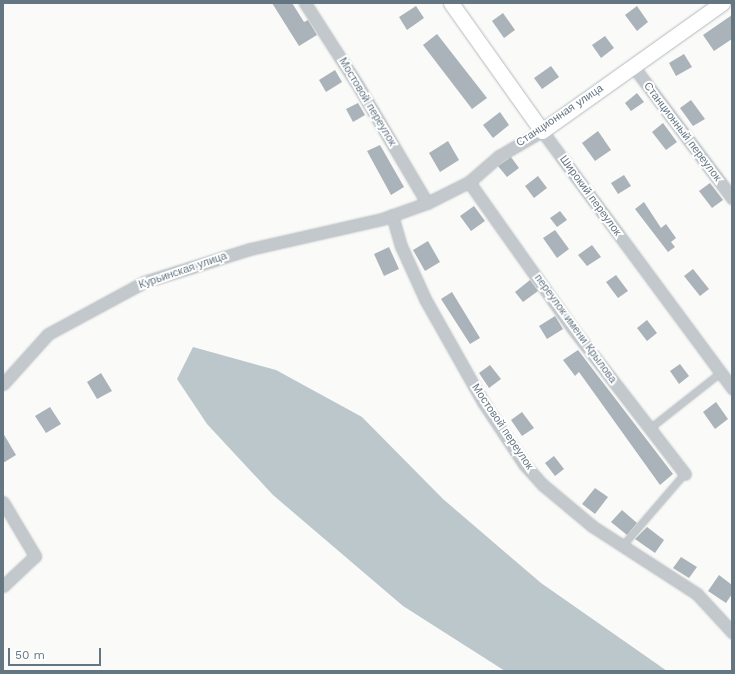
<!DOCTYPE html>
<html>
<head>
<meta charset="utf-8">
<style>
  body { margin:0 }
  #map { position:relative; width:735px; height:674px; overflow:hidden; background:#fafaf8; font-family:"Work Sans",sans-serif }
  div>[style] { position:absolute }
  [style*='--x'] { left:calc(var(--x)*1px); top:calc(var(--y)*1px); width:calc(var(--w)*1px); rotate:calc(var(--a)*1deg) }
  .water>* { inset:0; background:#bbc7cb }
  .building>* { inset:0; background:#aab3b9 }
  .roads { filter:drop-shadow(0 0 1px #b3babf) drop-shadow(0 0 1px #b3babf) }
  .lane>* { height:5.5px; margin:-2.75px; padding:0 2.75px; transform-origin:2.75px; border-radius:2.75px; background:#c3c8cc }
  .street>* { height:11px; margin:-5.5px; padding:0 5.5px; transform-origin:5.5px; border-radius:5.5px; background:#c3c8cc }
  .secondary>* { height:15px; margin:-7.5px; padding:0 7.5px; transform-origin:7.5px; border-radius:7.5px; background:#fff }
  span { translate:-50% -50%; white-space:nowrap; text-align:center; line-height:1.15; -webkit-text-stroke:4px #fff; paint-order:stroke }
  .street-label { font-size:11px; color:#657683 }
  .frame { position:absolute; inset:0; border:4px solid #657683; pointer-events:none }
  .scale { position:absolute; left:8px; top:648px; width:93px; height:18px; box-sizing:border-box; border:2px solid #657683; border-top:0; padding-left:5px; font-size:12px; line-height:14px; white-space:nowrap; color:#657683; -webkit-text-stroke:3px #fff; paint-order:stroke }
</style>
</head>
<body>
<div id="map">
  <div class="water">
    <div style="clip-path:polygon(193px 347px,276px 370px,362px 417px,443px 499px,541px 583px,667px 671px,505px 671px,403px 606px,273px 495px,207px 424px,177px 379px)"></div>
  </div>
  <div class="building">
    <div style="clip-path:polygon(272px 3px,292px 3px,304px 22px,308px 20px,317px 35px,299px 46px)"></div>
    <div style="clip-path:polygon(416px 6px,424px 18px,407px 30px,399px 17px)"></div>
    <div style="clip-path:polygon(637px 6px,648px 22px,637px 31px,625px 15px)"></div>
    <div style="clip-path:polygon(503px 13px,515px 30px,504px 38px,492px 21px)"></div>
    <div style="clip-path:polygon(732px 15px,732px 39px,714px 51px,703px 35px)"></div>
    <div style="clip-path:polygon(437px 34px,487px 98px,472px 109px,423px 45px)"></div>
    <div style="clip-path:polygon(605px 36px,614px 48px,601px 58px,592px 45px)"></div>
    <div style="clip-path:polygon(684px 54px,692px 67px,676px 76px,669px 63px)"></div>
    <div style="clip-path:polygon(551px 66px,559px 77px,542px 89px,534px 78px)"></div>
    <div style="clip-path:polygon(335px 70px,342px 82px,326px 92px,319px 80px)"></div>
    <div style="clip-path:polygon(637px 93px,644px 102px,631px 111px,625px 103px)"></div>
    <div style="clip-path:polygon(691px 100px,705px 119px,693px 126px,680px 108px)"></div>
    <div style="clip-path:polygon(358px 103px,365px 115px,353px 122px,346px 109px)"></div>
    <div style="clip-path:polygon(500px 112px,509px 125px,493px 138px,483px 125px)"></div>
    <div style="clip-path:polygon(663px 123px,677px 142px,666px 150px,652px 132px)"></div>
    <div style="clip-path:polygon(598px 131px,611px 150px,595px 161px,582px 143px)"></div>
    <div style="clip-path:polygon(448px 141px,459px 160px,440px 172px,429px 153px)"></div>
    <div style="clip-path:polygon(380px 145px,404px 187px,391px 195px,367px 151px)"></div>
    <div style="clip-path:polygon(511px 157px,519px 168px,507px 177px,498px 166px)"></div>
    <div style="clip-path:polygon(624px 175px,631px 186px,618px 194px,611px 183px)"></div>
    <div style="clip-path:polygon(538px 176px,547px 188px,534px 198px,525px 186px)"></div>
    <div style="clip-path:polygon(710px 183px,723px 200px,712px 208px,699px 191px)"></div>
    <div style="clip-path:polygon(644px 202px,661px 228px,666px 224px,676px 238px,671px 242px,675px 247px,668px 252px,635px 209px)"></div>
    <div style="clip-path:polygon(474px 206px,485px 221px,471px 231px,460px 216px)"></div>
    <div style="clip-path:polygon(560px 211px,567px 220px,557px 227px,550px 218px)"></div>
    <div style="clip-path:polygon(555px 230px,569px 249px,557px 258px,543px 238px)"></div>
    <div style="clip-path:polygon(428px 241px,440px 262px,425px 271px,413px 250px)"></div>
    <div style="clip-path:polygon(592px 245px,601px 257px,587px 266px,578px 255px)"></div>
    <div style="clip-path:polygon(389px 247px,399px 269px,384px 276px,374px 254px)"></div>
    <div style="clip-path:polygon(693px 269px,709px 289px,700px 296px,684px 276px)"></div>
    <div style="clip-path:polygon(616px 275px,628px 291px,618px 298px,606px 282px)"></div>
    <div style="clip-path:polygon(530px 280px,538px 291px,523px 302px,515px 292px)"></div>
    <div style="clip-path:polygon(452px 292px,480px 338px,470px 344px,441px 299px)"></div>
    <div style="clip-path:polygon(555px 316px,563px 329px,547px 339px,539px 326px)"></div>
    <div style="clip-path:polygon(647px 320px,657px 333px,647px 341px,637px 328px)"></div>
    <div style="clip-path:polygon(578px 350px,673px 474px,660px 485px,579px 372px,575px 376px,563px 360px)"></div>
    <div style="clip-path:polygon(680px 364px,689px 376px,679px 384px,670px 371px)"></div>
    <div style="clip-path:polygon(490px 365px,501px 379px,489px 388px,479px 373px)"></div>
    <div style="clip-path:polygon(101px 373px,112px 391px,97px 399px,87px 382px)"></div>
    <div style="clip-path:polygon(716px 402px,728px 419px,715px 429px,703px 412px)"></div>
    <div style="clip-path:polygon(50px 407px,61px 424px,46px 433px,35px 416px)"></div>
    <div style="clip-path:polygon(522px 412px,534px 428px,522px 436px,511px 420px)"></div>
    <div style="clip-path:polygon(3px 433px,16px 455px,3px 463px)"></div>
    <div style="clip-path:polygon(554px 456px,564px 469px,555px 476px,545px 463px)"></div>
    <div style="clip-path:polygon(595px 488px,608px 497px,595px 514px,582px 504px)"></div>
    <div style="clip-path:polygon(622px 510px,637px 523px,627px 535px,611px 522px)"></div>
    <div style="clip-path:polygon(647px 527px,664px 540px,655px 553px,635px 539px)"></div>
    <div style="clip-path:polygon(681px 557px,697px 567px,689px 578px,673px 568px)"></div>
    <div style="clip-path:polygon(719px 575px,732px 585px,732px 594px,726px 603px,708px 591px)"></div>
  </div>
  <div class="roads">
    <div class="lane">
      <div style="--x:650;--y:429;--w:90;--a:-38.3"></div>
      <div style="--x:623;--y:546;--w:95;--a:-49.3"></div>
    </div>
    <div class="street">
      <div style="--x:305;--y:3;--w:96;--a:57.3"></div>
      <div style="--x:357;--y:84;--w:138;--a:59.5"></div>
      <div style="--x:633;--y:66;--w:165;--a:53.1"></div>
      <div style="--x:469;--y:182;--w:180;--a:54.7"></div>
      <div style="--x:573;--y:329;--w:183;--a:52.3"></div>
      <div style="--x:392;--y:215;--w:32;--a:74"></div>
      <div style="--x:401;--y:246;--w:58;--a:65.6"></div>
      <div style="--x:425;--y:299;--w:118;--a:60.6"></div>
      <div style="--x:483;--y:402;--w:74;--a:56.5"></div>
      <div style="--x:524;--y:464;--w:28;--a:48"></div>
      <div style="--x:543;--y:485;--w:64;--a:39.9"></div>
      <div style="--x:592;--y:526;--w:125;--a:32.9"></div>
      <div style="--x:697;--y:594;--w:52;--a:47.4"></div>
      <div style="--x:3;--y:384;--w:67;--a:-48"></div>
      <div style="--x:48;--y:334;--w:109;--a:-28.4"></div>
      <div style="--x:144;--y:282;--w:111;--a:-17.3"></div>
      <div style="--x:250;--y:249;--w:135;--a:-12.8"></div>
      <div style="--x:382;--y:219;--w:48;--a:-19.6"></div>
      <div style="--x:427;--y:203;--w:47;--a:-26.6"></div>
      <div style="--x:469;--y:182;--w:40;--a:-41"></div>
      <div style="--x:499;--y:156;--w:50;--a:-30.2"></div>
      <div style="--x:542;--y:131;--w:320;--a:53.5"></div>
      <div style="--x:3;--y:502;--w:63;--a:59.3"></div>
      <div style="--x:35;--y:556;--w:44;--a:136.8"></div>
    </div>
    <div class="secondary">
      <div style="--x:451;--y:3;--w:157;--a:54.6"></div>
      <div style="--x:542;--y:131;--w:221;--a:-35.4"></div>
    </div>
  </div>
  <div class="street-label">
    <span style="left:367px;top:102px;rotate:59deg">Мостовой переулок</span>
    <span style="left:560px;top:116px;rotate:-34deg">Станционная улица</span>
    <span style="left:682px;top:132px;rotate:53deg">Станционный переулок</span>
    <span style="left:590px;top:196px;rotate:54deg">Широкий переулок</span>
    <span style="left:183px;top:271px;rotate:-19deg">Курьинская улица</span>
    <span style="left:575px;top:329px;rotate:54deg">переулок имени Крылова</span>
    <span style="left:502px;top:427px;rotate:56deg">Мостовой переулок</span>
  </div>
  <div class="frame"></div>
  <div class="scale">50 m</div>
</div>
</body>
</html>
